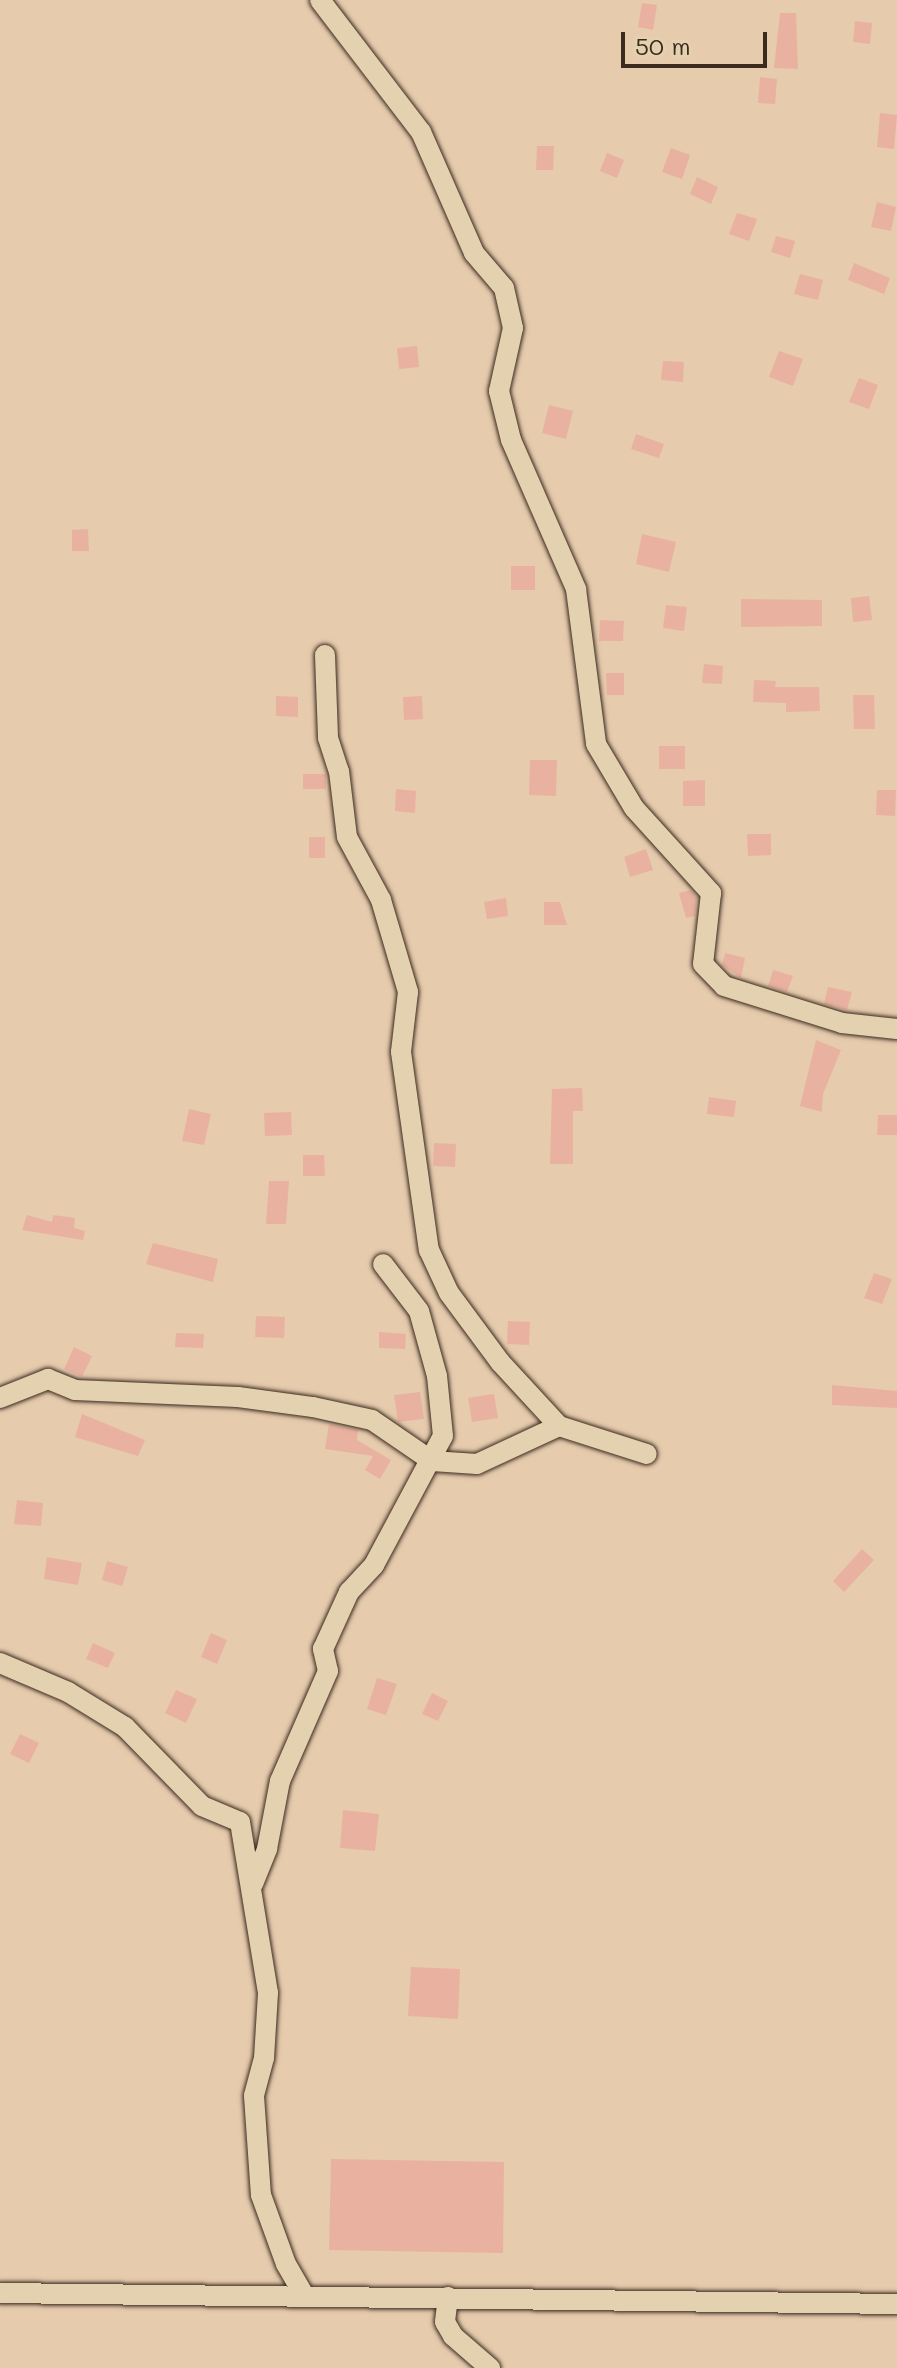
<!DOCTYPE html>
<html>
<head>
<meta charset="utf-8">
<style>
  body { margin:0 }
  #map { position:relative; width:897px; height:2368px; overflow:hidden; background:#e6cbad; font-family:Mali,sans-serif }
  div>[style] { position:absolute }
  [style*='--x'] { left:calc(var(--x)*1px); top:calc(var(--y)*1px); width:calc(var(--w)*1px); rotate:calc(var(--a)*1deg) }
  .building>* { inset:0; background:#e9b2a0 }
  .roads { filter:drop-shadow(0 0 2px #3b2a1e) drop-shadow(0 0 2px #3b2a1e) }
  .minor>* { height:20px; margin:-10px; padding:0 10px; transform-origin:10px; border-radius:10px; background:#e4d1af }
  span { translate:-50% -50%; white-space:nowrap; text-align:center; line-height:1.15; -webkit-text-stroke:8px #e4d1af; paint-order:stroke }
  .scale { position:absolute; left:621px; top:32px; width:146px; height:36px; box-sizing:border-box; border:4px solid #3b2a1e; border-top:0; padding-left:10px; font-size:24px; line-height:28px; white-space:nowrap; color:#3b2a1e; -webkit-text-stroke:6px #e4d1af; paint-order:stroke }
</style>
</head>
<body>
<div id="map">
  <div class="building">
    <div style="clip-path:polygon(642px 3px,657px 5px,653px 30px,638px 27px)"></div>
    <div style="clip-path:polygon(780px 13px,796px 13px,798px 69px,774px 68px)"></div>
    <div style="clip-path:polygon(855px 21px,872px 23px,870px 44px,853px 42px)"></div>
    <div style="clip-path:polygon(760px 77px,777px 79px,775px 104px,758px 103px)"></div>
    <div style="clip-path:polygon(880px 113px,897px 115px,894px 149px,877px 147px)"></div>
    <div style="clip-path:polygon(537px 146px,554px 146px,553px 170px,536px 170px)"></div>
    <div style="clip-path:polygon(671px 148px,690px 155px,682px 179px,662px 172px)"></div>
    <div style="clip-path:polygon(607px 153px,624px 160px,617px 178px,600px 171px)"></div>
    <div style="clip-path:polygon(697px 177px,718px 187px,711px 204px,690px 194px)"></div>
    <div style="clip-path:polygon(877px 202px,896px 207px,891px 231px,871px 227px)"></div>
    <div style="clip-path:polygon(737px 213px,757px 219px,749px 241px,729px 234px)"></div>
    <div style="clip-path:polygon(776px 236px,795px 241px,790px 258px,771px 252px)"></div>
    <div style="clip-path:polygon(854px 263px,890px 278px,884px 294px,848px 280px)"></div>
    <div style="clip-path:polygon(800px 274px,823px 280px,818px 300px,794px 294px)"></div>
    <div style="clip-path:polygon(417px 346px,419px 367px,399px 369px,397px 348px)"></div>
    <div style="clip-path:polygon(779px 351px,803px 359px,793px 386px,769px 377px)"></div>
    <div style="clip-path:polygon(663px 361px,684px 362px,683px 382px,661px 380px)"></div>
    <div style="clip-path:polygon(859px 378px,878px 385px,869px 409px,849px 402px)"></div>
    <div style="clip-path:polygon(549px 405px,573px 411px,566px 439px,542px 433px)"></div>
    <div style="clip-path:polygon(636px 434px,664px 444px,659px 458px,631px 449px)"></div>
    <div style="clip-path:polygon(88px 529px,89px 551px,72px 551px,72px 530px)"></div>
    <div style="clip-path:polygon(642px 534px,676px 542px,669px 572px,636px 564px)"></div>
    <div style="clip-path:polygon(511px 566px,535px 566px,535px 590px,511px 590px)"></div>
    <div style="clip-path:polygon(869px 596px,872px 620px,853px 622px,851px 598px)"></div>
    <div style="clip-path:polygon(741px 599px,822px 600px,822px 626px,741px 627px)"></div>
    <div style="clip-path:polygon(666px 605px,687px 607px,684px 631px,663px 628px)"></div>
    <div style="clip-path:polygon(600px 620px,624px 621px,623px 641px,599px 641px)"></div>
    <div style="clip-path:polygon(704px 664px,723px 666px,722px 684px,702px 683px)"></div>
    <div style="clip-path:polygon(606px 673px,624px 673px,624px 695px,607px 695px)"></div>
    <div style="clip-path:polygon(754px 680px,776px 681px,775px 687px,819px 687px,820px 711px,786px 712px,786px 703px,753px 702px)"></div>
    <div style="clip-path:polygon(853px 695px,874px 695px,875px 729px,854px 729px)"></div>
    <div style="clip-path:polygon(276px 696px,298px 697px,298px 717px,276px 716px)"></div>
    <div style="clip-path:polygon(422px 696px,423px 719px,404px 720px,403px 697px)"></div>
    <div style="clip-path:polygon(659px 746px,685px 746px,685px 769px,659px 769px)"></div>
    <div style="clip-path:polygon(530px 760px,557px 760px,556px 796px,529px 795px)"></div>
    <div style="clip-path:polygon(303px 774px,326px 774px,326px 789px,303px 789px)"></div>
    <div style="clip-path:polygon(705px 780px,705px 806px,683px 806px,683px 781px)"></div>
    <div style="clip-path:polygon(396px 789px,416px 791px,415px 813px,395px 811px)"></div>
    <div style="clip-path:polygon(877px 790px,896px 790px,895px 816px,876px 815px)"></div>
    <div style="clip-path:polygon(747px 834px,771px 834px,771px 855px,748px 856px)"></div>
    <div style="clip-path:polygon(309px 837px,325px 837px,325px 858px,309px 858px)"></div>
    <div style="clip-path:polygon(646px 849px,653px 870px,630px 877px,624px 857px)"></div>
    <div style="clip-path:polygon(691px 890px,697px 897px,695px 916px,686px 918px,679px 893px)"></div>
    <div style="clip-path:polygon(506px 898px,508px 916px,487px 919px,484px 902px)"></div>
    <div style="clip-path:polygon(544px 902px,560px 902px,567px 925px,544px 925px)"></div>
    <div style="clip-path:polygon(725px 953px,745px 958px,741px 978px,722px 965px)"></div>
    <div style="clip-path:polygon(773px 970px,793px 976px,787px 992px,768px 986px)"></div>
    <div style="clip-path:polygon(828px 987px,852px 992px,847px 1010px,824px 1004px)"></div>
    <div style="clip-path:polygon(816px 1040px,841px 1050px,823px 1094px,822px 1112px,800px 1106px)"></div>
    <div style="clip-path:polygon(582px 1088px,583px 1111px,573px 1111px,573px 1164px,550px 1164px,552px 1089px)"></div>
    <div style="clip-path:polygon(709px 1097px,736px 1101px,734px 1117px,707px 1114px)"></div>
    <div style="clip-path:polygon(189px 1109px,211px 1114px,204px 1145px,182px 1141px)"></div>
    <div style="clip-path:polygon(291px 1112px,292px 1135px,265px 1136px,264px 1113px)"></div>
    <div style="clip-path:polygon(878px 1115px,897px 1115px,897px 1135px,877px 1135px)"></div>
    <div style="clip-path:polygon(434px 1143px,456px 1144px,455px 1167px,433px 1166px)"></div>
    <div style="clip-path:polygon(303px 1155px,324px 1155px,325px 1176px,303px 1176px)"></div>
    <div style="clip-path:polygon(269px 1181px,289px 1181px,286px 1224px,266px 1224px)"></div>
    <div style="clip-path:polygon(27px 1215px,52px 1222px,53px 1215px,75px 1218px,74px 1228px,85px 1231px,83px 1240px,22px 1230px)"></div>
    <div style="clip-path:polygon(153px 1243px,218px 1259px,213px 1282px,146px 1264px)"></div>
    <div style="clip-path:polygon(874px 1273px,892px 1279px,882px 1304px,864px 1298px)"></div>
    <div style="clip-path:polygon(256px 1316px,285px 1317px,284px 1338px,255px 1337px)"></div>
    <div style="clip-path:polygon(508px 1321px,530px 1322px,529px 1345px,507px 1344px)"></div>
    <div style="clip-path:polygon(379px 1332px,406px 1334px,405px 1349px,379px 1348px)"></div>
    <div style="clip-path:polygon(176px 1333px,204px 1334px,203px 1348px,175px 1347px)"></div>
    <div style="clip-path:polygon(74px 1347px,92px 1356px,82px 1377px,64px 1369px)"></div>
    <div style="clip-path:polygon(832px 1385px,897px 1391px,897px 1408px,832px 1405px)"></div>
    <div style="clip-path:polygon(420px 1392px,424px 1419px,398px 1422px,394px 1395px)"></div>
    <div style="clip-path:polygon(494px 1394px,498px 1418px,472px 1422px,468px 1398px)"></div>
    <div style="clip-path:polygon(82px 1414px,145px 1440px,138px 1456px,75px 1437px)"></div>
    <div style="clip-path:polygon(329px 1424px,358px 1430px,357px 1440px,391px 1460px,380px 1479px,365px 1470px,373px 1456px,325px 1449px)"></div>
    <div style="clip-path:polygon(17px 1500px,43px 1503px,41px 1526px,14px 1524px)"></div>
    <div style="clip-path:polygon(862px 1549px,874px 1560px,844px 1592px,833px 1581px)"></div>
    <div style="clip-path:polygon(47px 1557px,82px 1563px,78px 1585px,44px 1579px)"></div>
    <div style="clip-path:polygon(107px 1561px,128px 1567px,122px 1586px,102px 1580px)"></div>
    <div style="clip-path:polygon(211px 1633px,227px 1640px,217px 1664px,201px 1657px)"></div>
    <div style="clip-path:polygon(93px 1643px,115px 1653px,108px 1668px,86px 1659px)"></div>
    <div style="clip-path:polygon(377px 1678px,397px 1684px,386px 1715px,367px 1709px)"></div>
    <div style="clip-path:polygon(176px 1690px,197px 1699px,186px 1723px,165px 1713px)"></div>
    <div style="clip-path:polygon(432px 1693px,448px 1701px,438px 1721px,422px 1714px)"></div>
    <div style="clip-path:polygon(20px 1734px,39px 1743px,29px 1763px,10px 1754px)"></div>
    <div style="clip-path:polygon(343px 1810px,379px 1814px,375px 1851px,340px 1848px)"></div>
    <div style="clip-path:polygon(411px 1967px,460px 1969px,458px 2019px,408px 2016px)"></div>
    <div style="clip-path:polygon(331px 2159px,504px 2162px,503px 2253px,329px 2250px)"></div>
  </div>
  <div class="roads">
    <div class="minor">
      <div style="--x:320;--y:0;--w:166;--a:52.6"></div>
      <div style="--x:421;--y:132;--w:132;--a:66.3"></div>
      <div style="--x:474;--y:253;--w:46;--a:49.4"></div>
      <div style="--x:504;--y:288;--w:41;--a:77.3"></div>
      <div style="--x:513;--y:328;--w:65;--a:102.5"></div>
      <div style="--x:499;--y:391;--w:50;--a:76.2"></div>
      <div style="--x:511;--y:440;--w:163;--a:66.4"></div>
      <div style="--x:576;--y:589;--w:156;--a:82.6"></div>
      <div style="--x:596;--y:744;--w:74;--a:59.3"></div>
      <div style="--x:634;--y:808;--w:115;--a:47.8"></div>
      <div style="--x:711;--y:893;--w:71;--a:96.4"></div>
      <div style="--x:703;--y:964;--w:30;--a:46"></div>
      <div style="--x:724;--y:986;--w:124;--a:17.4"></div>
      <div style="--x:842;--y:1023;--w:55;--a:6.2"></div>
      <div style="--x:325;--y:655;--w:83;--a:87.9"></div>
      <div style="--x:328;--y:738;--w:35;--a:72"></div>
      <div style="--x:339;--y:771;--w:66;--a:83.1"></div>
      <div style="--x:347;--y:837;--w:72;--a:61.6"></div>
      <div style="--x:381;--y:900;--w:96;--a:73.6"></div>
      <div style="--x:408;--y:992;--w:60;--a:96.7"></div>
      <div style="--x:401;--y:1052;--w:200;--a:82"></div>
      <div style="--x:429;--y:1250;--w:47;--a:65.1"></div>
      <div style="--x:449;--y:1293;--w:86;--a:53.5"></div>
      <div style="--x:500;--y:1362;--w:87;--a:47.3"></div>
      <div style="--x:0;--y:1398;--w:52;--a:-21.6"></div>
      <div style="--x:48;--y:1379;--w:29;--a:22"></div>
      <div style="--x:75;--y:1390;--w:163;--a:2.5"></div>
      <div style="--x:238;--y:1397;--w:76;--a:7.6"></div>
      <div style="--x:313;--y:1407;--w:60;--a:12.4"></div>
      <div style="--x:372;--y:1420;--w:73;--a:34.3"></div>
      <div style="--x:432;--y:1461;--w:45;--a:3.8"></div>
      <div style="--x:477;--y:1464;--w:90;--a:-24.9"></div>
      <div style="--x:559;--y:1426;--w:92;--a:17.7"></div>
      <div style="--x:0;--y:1663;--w:74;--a:23.1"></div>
      <div style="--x:68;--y:1692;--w:67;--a:31.6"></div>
      <div style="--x:125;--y:1727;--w:110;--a:45.7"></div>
      <div style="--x:202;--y:1806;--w:41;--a:22.8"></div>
      <div style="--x:240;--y:1822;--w:173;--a:80.7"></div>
      <div style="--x:268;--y:1993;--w:65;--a:93.5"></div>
      <div style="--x:264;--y:2058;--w:39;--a:105"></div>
      <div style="--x:254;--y:2096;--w:99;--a:86"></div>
      <div style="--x:261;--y:2195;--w:73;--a:70.1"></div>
      <div style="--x:286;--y:2264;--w:38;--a:60"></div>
      <div style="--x:253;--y:1884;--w:38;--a:-68"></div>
      <div style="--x:267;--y:1849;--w:69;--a:-79.2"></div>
      <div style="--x:280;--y:1781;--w:120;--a:-66.4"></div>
      <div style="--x:328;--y:1671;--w:23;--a:-103"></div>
      <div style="--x:323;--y:1649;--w:63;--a:-65.5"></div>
      <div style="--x:349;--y:1592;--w:37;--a:-47"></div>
      <div style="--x:374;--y:1565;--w:146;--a:-61.9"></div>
      <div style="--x:443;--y:1436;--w:60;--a:-95.7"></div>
      <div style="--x:437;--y:1376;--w:67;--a:-105.5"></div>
      <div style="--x:419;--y:1311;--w:59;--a:-127.5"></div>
      <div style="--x:0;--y:2293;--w:897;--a:0.7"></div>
      <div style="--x:448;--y:2297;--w:25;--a:97"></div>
      <div style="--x:445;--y:2322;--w:16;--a:60"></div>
      <div style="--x:453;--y:2336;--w:49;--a:40.9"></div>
    </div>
  </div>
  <div class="scale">50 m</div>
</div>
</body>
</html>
